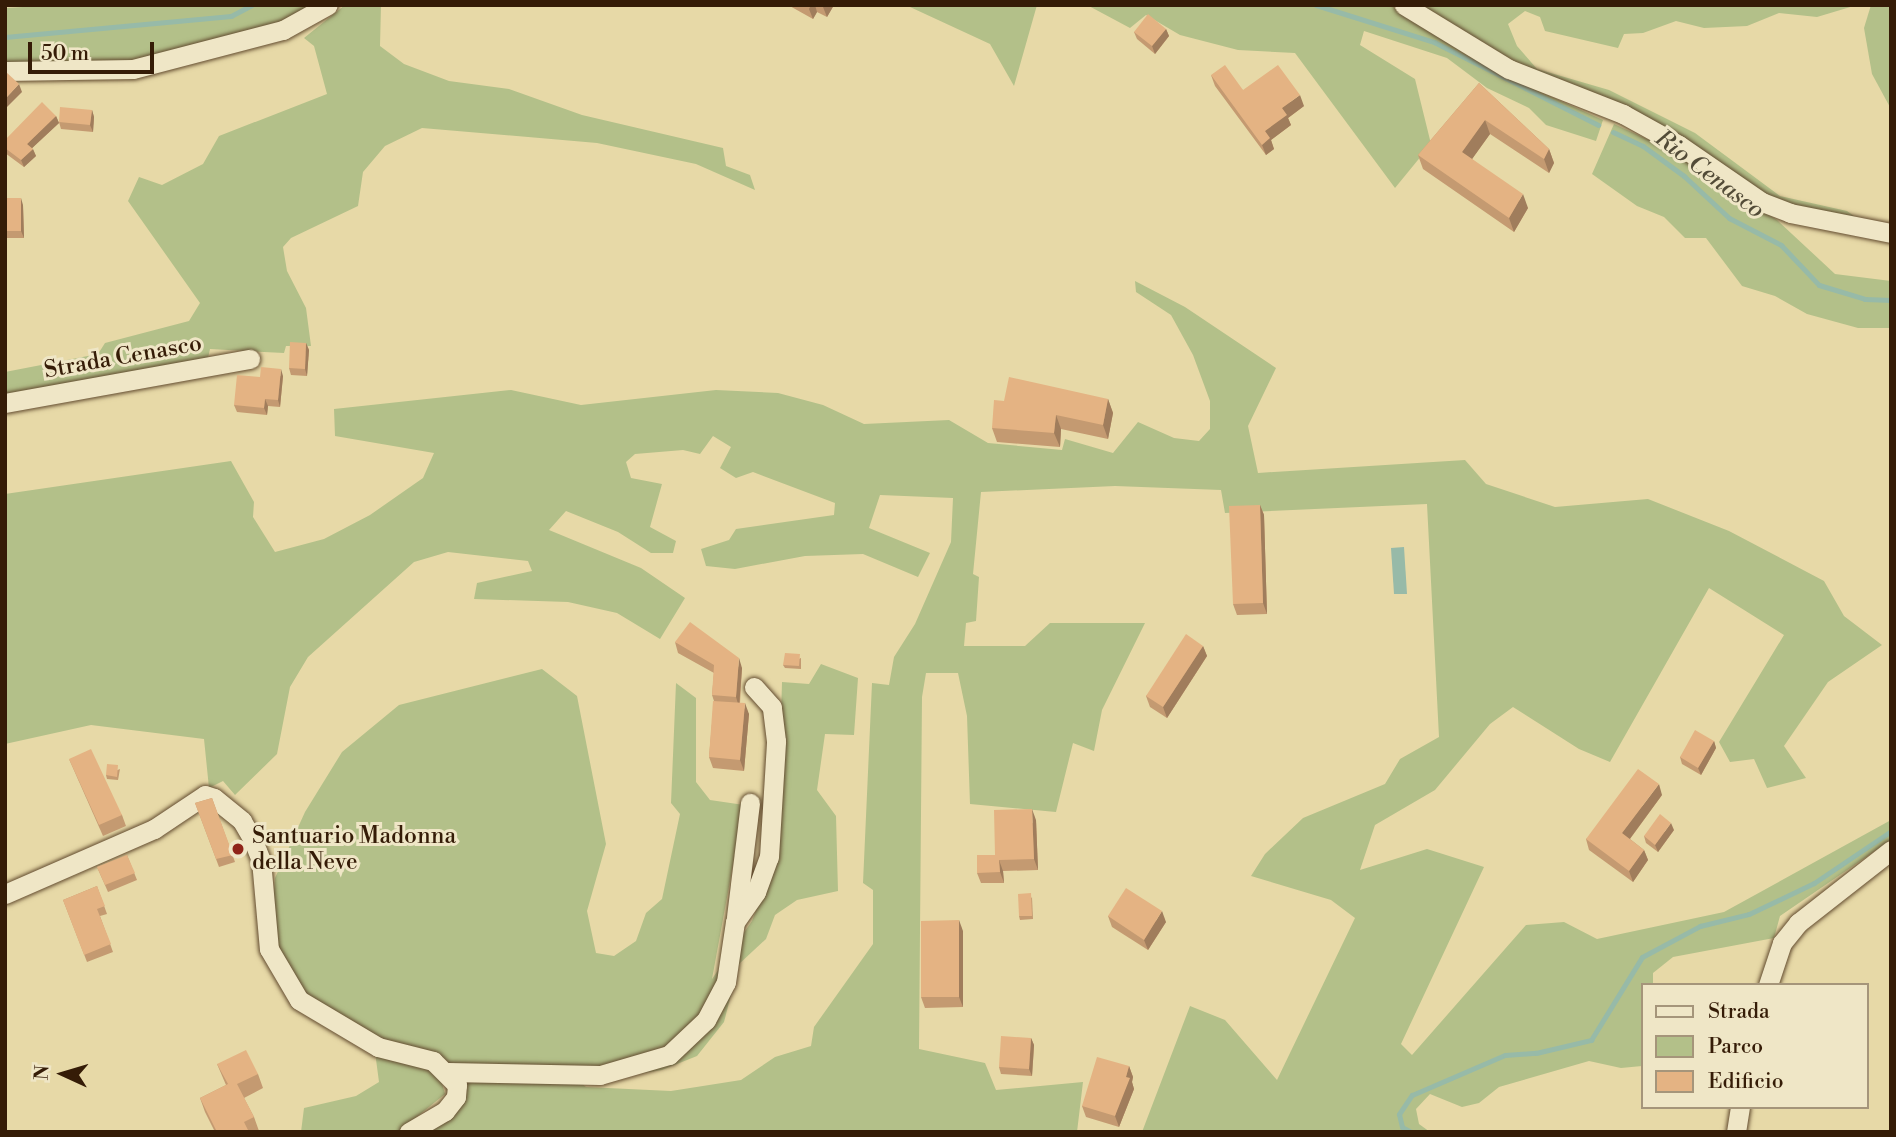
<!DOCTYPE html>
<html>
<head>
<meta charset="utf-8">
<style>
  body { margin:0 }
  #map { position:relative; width:1896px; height:1137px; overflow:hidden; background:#e7d9a7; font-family:"Libre Bodoni",serif }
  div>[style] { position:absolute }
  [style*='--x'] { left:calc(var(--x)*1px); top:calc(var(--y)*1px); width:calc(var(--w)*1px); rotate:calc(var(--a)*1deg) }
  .green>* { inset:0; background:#b3c089 }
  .water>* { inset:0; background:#97baa8 }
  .stream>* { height:5px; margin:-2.5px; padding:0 2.5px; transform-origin:2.5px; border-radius:2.5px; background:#97baa8 }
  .roads { filter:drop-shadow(0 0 2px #624b2f) drop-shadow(0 0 2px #624b2f) }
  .minor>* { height:19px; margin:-9.5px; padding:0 9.5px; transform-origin:9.5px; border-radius:9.5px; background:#efe6c6 }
  .wall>* { inset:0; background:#c49a71 }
  .shaded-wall>* { inset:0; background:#a07d5c }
  .building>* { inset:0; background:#e4b383 }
  .dots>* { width:19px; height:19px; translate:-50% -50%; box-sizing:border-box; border:4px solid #efe6c6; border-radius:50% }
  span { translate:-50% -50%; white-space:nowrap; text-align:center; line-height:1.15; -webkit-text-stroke:6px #efe6c6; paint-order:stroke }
  .street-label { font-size:23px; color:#351c07 }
  .poi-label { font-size:23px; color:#351c07 }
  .left { translate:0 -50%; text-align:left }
  .water-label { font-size:24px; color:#524b37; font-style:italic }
  .frame { position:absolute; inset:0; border:7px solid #351c07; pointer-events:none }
  .legend { position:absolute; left:1641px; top:983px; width:228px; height:126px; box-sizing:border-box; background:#efe6c6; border:2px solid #a5957a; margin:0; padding:9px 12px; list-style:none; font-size:21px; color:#351c07 }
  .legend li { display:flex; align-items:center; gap:14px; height:35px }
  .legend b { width:35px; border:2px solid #a5957a }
  .north { position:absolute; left:28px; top:1039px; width:70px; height:70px; -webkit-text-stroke:5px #efe6c6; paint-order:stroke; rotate:274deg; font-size:19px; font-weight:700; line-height:28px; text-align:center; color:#351c07 }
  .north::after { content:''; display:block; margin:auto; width:24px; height:32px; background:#351c07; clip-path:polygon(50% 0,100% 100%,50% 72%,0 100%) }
  .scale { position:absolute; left:28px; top:42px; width:126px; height:32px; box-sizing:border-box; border:4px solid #351c07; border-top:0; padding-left:9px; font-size:21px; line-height:24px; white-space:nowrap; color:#351c07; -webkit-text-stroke:5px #efe6c6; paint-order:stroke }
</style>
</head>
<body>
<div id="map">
  <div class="green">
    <div style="clip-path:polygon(58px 5px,318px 5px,284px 24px,133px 64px,5px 64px,5px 8px)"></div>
    <div style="clip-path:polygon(345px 5px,381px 5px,380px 46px,404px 64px,449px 81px,509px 89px,582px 115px,723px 148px,726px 166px,750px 175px,755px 190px,696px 164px,597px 143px,422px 128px,385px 146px,363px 172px,358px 206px,291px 238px,283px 247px,287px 271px,306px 308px,311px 346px,286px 346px,284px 353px,210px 349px,208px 358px,5px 396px,5px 372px,98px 354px,105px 343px,189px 321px,200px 303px,128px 201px,139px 177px,162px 185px,203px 164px,219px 136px,327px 94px,314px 46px,304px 38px)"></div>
    <div style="clip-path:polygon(1037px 5px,1014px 86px,990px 44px,910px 7px)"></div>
    <div style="clip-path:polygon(1087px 5px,1390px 5px,1507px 77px,1603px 120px,1596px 141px,1546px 125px,1529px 108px,1487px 88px,1447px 58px,1364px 31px,1360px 45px,1415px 79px,1431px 144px,1395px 188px,1295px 53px,1238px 50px,1180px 35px,1146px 15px,1130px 28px)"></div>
    <div style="clip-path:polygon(1414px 5px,1857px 5px,1817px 17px,1779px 13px,1747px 26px,1704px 28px,1676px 21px,1643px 33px,1624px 34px,1618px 48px,1545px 31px,1540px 17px,1525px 11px,1508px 24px,1517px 46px,1537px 69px,1609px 90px,1695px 133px,1780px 196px,1847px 211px,1861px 221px,1788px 209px,1510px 65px)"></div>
    <div style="clip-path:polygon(1871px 5px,1891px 5px,1891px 109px,1872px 74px,1864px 28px)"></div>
    <div style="clip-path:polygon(1614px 124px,1673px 151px,1777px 220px,1835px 274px,1891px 281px,1891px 328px,1858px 328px,1807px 314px,1775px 296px,1742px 286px,1706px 238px,1685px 238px,1664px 217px,1637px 206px,1592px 174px)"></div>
    <div style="clip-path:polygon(1135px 281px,1185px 307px,1276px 368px,1248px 426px,1258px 473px,1465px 460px,1486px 484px,1555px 507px,1648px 499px,1729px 531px,1824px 581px,1844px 616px,1882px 645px,1828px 682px,1784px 746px,1806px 778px,1767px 788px,1754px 759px,1730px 762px,1719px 742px,1784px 635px,1709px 588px,1610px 762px,1579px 749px,1513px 707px,1490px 724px,1435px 790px,1375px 825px,1360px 870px,1427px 849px,1484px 867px,1401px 1044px,1412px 1055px,1526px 925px,1564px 922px,1597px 939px,1724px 912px,1891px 820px,1891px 840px,1780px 916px,1774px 938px,1673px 957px,1653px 973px,1653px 985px,1642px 985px,1642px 1066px,1621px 1068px,1589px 1061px,1499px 1087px,1479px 1103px,1462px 1107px,1430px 1094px,1416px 1109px,1419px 1124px,1430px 1132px,1142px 1132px,1190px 1006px,1225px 1020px,1277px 1080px,1355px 918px,1331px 900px,1251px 876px,1265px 854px,1303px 818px,1385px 784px,1400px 759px,1439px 737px,1427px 504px,1225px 513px,1221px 490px,1115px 486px,981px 492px,973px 574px,979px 577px,976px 621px,966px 623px,964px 646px,1025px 646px,1050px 623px,1145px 623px,1102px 710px,1094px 751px,1073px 743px,1056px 812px,970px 804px,967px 716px,958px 673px,926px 673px,922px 697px,919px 1049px,985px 1063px,996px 1090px,1083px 1082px,1077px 1132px,424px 1132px,465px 1080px,580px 1082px,586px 1087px,671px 1091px,741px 1080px,775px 1057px,811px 1046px,814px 1027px,873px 944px,873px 890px,863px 883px,872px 683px,889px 685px,894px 657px,915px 624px,951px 542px,953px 498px,880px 495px,869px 528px,930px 553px,918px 577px,863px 554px,805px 556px,735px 569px,706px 566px,701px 549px,729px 540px,736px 529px,834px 515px,835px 503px,753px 472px,736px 478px,720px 468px,731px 447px,713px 436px,700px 454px,683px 450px,635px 454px,626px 462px,631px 478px,662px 484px,650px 527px,676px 541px,673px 553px,651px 553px,618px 532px,566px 511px,549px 530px,641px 568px,685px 598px,660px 639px,617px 613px,568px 602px,474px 599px,477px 583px,532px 571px,528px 561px,448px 552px,414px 562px,308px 657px,290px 687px,277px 754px,235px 795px,223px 781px,209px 788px,204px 739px,91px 725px,5px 744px,5px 494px,231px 461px,254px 502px,253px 517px,275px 552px,324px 539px,370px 515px,423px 478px,434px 453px,335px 436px,334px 409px,511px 390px,581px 405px,716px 390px,778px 393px,823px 405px,864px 424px,949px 420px,988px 443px,1062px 450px,1065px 439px,1113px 453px,1138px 422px,1174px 438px,1199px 441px,1210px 429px,1210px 401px,1193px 355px,1171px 315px,1136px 292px)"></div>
    <div style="clip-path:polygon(821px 664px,858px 678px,854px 735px,825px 734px,817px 790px,836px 816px,838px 891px,797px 900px,775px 915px,766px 939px,739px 964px,724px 1022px,697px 1056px,662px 1070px,601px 1080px,451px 1064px,381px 1041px,306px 996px,276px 948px,272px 915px,275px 878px,305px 812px,342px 752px,399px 705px,542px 669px,577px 696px,606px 844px,587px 911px,596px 953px,614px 956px,636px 941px,646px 913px,662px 899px,680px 814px,671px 803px,676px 683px,696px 698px,696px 782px,710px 800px,744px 805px,712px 979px,752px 921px,777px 855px,782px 682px,809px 684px)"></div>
    <div style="clip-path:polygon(375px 1052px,427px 1066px,440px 1076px,445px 1094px,398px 1132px,301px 1132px,304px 1108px,356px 1096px,379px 1082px)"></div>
  </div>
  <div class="water">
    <div style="clip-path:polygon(1404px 547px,1407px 594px,1394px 594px,1391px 548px)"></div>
  </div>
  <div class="stream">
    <div style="--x:1316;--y:5;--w:124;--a:17.4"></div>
    <div style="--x:1434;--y:42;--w:184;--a:26.8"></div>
    <div style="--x:5;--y:37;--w:227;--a:-5.3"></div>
    <div style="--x:231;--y:16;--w:24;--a:-28"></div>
    <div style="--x:1613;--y:132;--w:33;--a:25"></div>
    <div style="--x:1643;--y:146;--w:51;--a:36.2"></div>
    <div style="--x:1684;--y:176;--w:62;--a:43"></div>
    <div style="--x:1729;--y:218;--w:59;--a:27.4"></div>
    <div style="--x:1781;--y:245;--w:55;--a:46.5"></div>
    <div style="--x:1819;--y:285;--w:48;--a:16.9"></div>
    <div style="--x:1865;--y:299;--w:26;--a:2"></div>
    <div style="--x:1411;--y:1132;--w:10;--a:-151"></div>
    <div style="--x:1402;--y:1127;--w:13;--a:-103"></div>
    <div style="--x:1399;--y:1114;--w:23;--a:-56"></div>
    <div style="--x:1412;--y:1095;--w:101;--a:-23.3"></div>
    <div style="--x:1505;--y:1055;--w:31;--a:-4"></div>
    <div style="--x:1536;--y:1053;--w:57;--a:-13.3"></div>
    <div style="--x:1591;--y:1040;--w:97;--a:-58.4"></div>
    <div style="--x:1642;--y:957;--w:66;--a:-28.1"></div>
    <div style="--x:1700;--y:926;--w:50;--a:-13.8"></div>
    <div style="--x:1749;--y:914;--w:72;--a:-25.5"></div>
    <div style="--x:1814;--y:883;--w:93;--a:-34"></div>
  </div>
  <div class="roads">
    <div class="minor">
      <div style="--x:1404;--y:5;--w:123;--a:31.4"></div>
      <div style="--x:1509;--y:69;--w:123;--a:21.5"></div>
      <div style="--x:1623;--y:114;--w:64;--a:29"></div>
      <div style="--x:1679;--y:145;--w:101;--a:34.5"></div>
      <div style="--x:1762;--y:202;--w:30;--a:21"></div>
      <div style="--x:1790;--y:213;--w:103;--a:11.2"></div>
      <div style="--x:5;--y:71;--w:128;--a:-0.9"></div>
      <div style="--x:133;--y:69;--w:155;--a:-14.6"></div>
      <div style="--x:283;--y:30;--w:51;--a:-29.1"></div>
      <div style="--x:5;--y:403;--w:249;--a:-10.2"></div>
      <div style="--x:5;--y:894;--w:163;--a:-23.6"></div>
      <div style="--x:154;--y:829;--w:61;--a:-33.7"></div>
      <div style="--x:205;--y:795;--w:9;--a:18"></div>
      <div style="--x:214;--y:798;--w:36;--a:39"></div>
      <div style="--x:242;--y:821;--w:20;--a:60"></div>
      <div style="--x:252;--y:838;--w:24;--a:68"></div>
      <div style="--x:261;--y:860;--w:89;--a:84.9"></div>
      <div style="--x:269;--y:949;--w:59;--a:59.5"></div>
      <div style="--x:299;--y:1000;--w:92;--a:30.7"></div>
      <div style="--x:378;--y:1047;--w:57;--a:14.3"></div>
      <div style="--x:433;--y:1061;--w:34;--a:45"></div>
      <div style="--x:457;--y:1085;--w:12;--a:95"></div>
      <div style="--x:456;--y:1097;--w:18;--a:128"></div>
      <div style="--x:445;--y:1111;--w:42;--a:149.7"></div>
      <div style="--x:736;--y:917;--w:115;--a:-83"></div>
      <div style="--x:1768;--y:985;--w:44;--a:-71.6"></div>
      <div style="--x:1782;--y:943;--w:26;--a:-51"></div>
      <div style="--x:1798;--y:923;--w:118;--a:-38.1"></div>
      <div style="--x:448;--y:1072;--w:152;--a:1.1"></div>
      <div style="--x:600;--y:1075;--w:72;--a:-16.2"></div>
      <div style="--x:669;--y:1055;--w:51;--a:-43.4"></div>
      <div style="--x:706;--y:1020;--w:43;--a:-62.2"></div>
      <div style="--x:726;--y:982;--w:61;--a:-81.5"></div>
      <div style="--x:735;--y:922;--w:37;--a:-55"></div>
      <div style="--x:756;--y:892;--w:37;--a:-70"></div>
      <div style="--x:769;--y:857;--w:116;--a:-86.5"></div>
      <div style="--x:776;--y:741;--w:34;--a:-97"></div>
      <div style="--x:772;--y:707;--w:27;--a:-132"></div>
      <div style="--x:1736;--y:1132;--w:25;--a:-81"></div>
    </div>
  </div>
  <div class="wall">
    <div style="clip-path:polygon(788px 5px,834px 5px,827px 17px,817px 12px,813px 19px)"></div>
    <div style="clip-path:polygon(1166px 29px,1169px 36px,1155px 54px,1137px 39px,1134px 32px)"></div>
    <div style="clip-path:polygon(1211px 75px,1243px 90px,1304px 106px,1288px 118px,1291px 125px,1271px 140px,1274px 149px,1266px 155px,1215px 86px)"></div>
    <div style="clip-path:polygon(1479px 83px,1549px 149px,1554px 163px,1549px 173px,1490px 134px,1472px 159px,1528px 208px,1514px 232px,1423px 169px,1418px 155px)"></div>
    <div style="clip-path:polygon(92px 110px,94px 117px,93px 132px,61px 129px,59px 122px)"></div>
    <div style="clip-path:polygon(56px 116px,59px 123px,32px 148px,36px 156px,24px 167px,5px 153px,5px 140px)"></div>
    <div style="clip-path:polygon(5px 198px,23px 205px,24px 238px,5px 238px)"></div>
    <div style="clip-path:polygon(306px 343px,309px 350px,307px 376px,291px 375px,289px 368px)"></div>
    <div style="clip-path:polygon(283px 376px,280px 407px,268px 406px,267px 415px,237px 412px,234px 405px,260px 377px)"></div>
    <div style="clip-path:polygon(1108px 399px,1113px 413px,1108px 439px,1061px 429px,1060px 447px,997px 442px,992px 428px,1004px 401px)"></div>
    <div style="clip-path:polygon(1260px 505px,1264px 515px,1267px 614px,1237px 615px,1233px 604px)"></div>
    <div style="clip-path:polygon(675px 642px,742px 668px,740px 703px,749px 714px,744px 771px,713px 768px,709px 757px,714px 701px,712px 695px,714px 673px,678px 653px)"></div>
    <div style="clip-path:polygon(1203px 646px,1207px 656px,1167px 718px,1150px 707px,1146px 696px)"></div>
    <div style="clip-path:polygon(801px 658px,801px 669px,785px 668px,783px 665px)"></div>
    <div style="clip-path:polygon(1714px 741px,1716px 748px,1701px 775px,1682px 764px,1680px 757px)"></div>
    <div style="clip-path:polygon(69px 759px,122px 815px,126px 826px,103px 836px)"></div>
    <div style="clip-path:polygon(120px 769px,118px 780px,107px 779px,106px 775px)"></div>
    <div style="clip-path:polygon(1662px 795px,1630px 839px,1644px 850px,1648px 860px,1633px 882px,1589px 850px,1586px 839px)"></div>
    <div style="clip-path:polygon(212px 798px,235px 862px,219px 867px,195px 803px)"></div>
    <div style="clip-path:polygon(1036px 820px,1038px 870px,1003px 871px,1004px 883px,981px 883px,977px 873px,995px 855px)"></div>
    <div style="clip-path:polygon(1674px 830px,1658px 852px,1646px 843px,1644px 836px)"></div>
    <div style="clip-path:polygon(127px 855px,137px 880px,108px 892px,97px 867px)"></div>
    <div style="clip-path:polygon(97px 886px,107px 914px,100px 916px,113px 952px,87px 962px,63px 900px)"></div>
    <div style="clip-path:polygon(1032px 897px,1033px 919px,1020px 920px,1019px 916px)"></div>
    <div style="clip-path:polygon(1108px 916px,1166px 922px,1148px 950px,1112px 927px)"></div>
    <div style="clip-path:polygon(963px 931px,963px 1007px,925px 1008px,921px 997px)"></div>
    <div style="clip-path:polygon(1031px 1038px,1034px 1045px,1032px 1076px,1001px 1074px,999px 1067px)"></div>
    <div style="clip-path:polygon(217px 1064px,258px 1074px,263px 1088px,244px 1098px,254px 1117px,259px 1131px,215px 1132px,205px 1112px,200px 1098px,226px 1085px)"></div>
    <div style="clip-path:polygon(1129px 1066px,1133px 1077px,1132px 1082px,1134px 1089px,1119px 1127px,1086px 1117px,1082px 1106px)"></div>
  </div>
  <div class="shaded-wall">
    <div style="clip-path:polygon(811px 5px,815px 5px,817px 12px,813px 19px,809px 9px)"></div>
    <div style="clip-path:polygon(824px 5px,834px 5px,827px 17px,823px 7px)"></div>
    <div style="clip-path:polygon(1166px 29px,1169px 36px,1155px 54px,1152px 46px)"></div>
    <div style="clip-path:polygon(19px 84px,22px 92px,5px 109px,5px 99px)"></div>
    <div style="clip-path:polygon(1300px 95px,1304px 106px,1288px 118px,1291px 125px,1271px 140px,1274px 149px,1266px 155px,1262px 145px,1265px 131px,1282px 108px)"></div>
    <div style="clip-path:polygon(92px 110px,94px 117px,93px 132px,90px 125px)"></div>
    <div style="clip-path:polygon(56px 116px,59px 123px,29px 151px,27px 144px)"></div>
    <div style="clip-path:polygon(1485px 120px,1490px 134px,1467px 166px,1462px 152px)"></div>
    <div style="clip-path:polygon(33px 149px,36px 156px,24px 167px,21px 160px)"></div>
    <div style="clip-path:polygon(1549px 149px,1554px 163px,1549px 173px,1544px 159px)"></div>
    <div style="clip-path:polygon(1523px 194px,1528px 208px,1514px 232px,1509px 218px)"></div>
    <div style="clip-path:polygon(21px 198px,23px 205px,24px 238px,21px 231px)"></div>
    <div style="clip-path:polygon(306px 343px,309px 350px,307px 376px,305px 369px)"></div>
    <div style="clip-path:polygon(281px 369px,283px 376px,280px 407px,278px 400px)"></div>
    <div style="clip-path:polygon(265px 399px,268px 406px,267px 415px,264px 408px)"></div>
    <div style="clip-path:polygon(1108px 399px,1113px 413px,1108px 439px,1103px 425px)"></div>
    <div style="clip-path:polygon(1056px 415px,1061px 429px,1060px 447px,1054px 433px)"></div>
    <div style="clip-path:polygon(1260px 505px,1264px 515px,1267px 614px,1263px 603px)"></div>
    <div style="clip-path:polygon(1203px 646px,1207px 656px,1167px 718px,1163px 707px)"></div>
    <div style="clip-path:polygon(739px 658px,742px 668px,739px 707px,736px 697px)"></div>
    <div style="clip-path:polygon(745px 703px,749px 714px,744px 771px,740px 760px)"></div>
    <div style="clip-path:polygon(1714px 741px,1716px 748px,1701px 775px,1698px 768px)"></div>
    <div style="clip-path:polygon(1659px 784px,1662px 795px,1626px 844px,1622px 833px)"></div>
    <div style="clip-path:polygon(1032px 809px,1036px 820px,1038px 870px,1034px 859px)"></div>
    <div style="clip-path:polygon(1671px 823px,1674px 830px,1658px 852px,1655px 845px)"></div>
    <div style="clip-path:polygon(1644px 850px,1648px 860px,1633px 882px,1629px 871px)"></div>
    <div style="clip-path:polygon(999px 860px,1003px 871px,1004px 883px,1000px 872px)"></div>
    <div style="clip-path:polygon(1162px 911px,1166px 922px,1148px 950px,1144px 940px)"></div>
    <div style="clip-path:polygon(959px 920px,963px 931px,963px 1007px,959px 997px)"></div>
    <div style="clip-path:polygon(1031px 1038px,1034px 1045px,1032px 1076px,1029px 1069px)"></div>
    <div style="clip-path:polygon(1129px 1066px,1133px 1077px,1132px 1082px,1134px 1089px,1119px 1127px,1115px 1116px)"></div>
  </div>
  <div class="building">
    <div style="clip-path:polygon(1148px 14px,1166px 29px,1152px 46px,1134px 32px)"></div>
    <div style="clip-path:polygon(1225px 65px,1243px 90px,1278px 65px,1300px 95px,1282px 108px,1287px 115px,1265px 131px,1270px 138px,1262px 145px,1211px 75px)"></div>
    <div style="clip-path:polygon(5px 71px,19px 84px,5px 99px)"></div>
    <div style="clip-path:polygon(1479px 83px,1549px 149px,1544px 159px,1485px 120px,1462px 152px,1523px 194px,1509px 218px,1418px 155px)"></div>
    <div style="clip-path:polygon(42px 102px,56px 116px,27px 144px,33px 149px,21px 160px,5px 148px,5px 140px)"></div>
    <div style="clip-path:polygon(60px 107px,92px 110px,90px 125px,59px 122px)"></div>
    <div style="clip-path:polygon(5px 198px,21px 198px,21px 231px,5px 231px)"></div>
    <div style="clip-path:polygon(290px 342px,306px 343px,305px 369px,289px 368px)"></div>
    <div style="clip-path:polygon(261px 367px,281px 369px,278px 400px,265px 399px,264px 408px,234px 405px,237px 375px,260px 377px)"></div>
    <div style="clip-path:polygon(1009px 377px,1108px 399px,1103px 425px,1056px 415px,1054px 433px,992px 428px,994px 400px,1004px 401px)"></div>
    <div style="clip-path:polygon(1260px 505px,1263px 603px,1233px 604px,1229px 506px)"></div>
    <div style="clip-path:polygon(690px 622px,739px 658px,736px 697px,712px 695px,714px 665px,675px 642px)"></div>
    <div style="clip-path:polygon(1186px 634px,1203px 646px,1163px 707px,1146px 696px)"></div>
    <div style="clip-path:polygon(785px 653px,800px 654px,799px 666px,783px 665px)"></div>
    <div style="clip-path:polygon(713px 701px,745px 703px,740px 760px,709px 757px)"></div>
    <div style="clip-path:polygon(1695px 730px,1714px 741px,1698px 768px,1680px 757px)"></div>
    <div style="clip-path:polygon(91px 749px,122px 815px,99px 825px,69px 759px)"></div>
    <div style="clip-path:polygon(107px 764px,118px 765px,117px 777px,106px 775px)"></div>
    <div style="clip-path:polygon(1638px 769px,1659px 784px,1622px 833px,1644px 850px,1629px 871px,1586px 839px)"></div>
    <div style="clip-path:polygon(212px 798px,233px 855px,216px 859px,195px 803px)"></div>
    <div style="clip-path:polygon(1032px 809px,1034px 859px,999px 860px,1000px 872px,977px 873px,977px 855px,995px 855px,994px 810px)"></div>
    <div style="clip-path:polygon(1660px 814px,1671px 823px,1655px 845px,1644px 836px)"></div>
    <div style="clip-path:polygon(127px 855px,135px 873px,105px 885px,97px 867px)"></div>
    <div style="clip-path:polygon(97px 886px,105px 906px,97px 909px,111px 944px,84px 955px,63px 900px)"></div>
    <div style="clip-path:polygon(1126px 888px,1162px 911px,1144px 940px,1108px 916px)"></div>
    <div style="clip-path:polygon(1031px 893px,1032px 916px,1019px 916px,1018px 894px)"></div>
    <div style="clip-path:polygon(959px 920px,959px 997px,921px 997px,921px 921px)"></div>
    <div style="clip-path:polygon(1001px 1036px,1031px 1038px,1029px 1069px,999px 1067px)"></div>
    <div style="clip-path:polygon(246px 1050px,258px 1074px,237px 1084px,254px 1117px,244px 1122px,249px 1132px,217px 1132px,200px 1098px,228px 1084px,217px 1064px)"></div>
    <div style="clip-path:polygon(1097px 1057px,1129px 1066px,1126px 1077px,1130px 1078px,1115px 1116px,1082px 1106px)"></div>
  </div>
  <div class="dots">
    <div style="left:238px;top:849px;background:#8f2418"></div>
  </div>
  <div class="street-label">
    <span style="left:123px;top:357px;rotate:-10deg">Strada Cenasco</span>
  </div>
  <div class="poi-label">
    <span class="left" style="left:252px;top:849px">Santuario Madonna<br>della Neve</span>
  </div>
  <div class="water-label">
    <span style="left:1709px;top:175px;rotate:37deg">Rio Cenasco</span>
  </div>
  <div class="frame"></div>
  <ul class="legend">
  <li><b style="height:9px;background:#efe6c6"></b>Strada</li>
  <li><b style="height:19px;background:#b3c089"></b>Parco</li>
  <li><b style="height:19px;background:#e4b383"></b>Edificio</li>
  </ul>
  <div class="north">N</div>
  <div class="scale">50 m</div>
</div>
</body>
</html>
